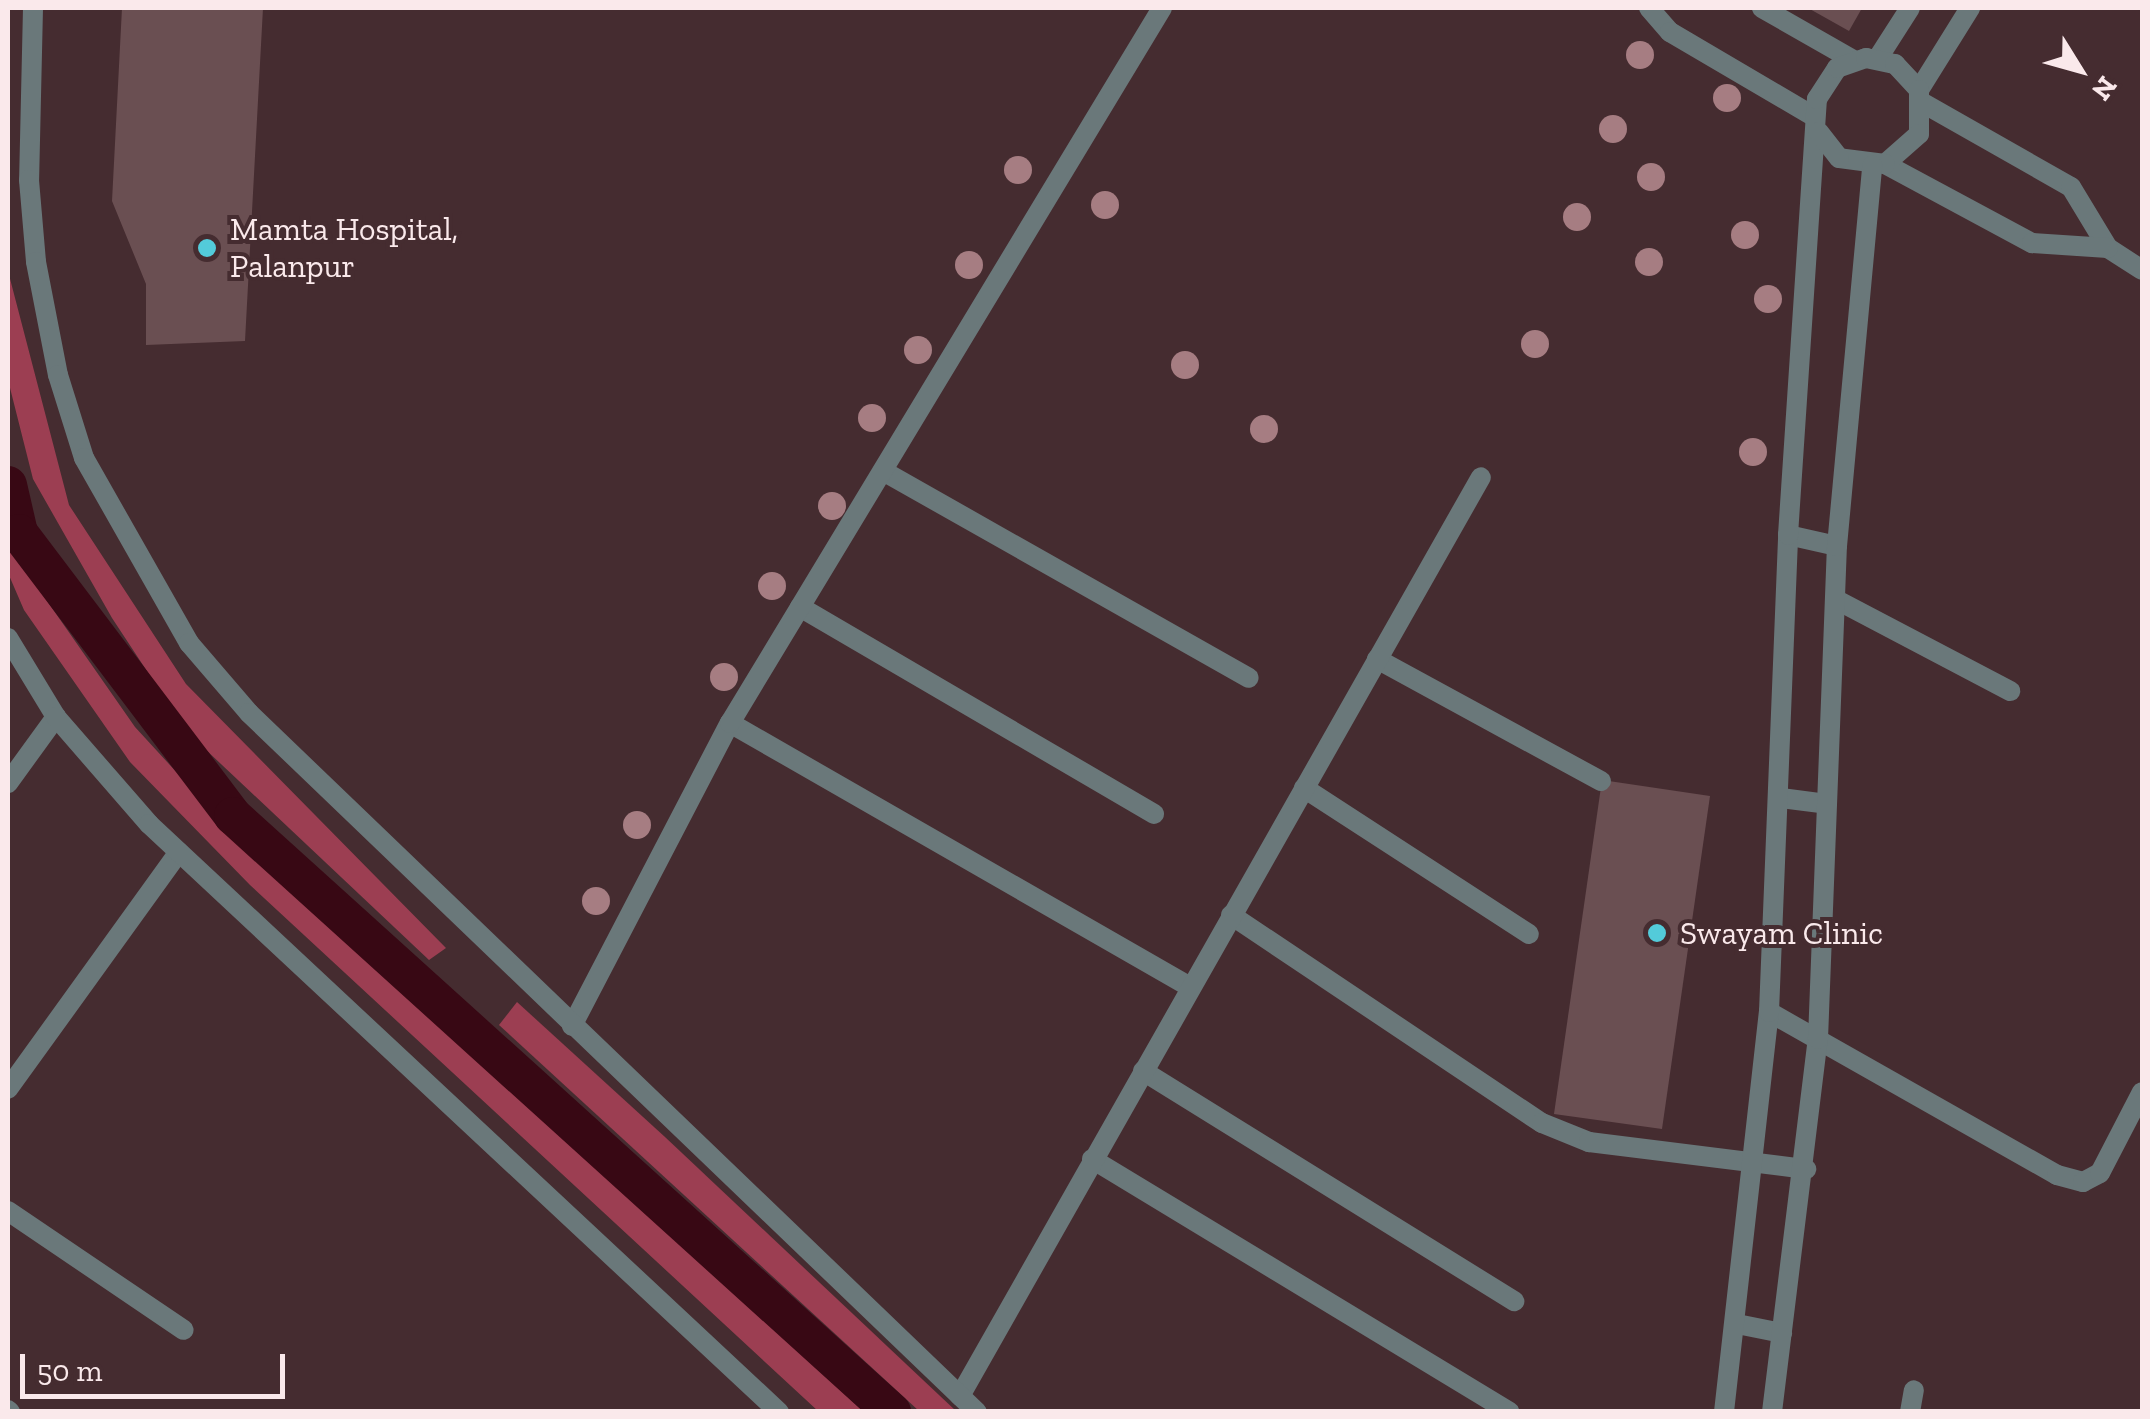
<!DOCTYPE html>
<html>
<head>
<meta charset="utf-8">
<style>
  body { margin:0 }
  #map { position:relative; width:2150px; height:1419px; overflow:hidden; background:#452c30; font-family:"Zilla Slab",serif }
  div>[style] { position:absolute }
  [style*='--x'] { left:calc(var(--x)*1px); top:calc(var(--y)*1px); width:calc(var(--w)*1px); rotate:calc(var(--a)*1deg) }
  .forest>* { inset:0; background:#9c3e52 }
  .canal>* { height:38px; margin:-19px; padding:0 19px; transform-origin:19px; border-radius:19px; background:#380814 }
  .building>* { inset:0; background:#6a4f52 }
  .minor>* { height:20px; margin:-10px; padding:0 10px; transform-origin:10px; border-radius:10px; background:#6a787a }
  .tertiary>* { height:20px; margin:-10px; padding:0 10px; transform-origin:10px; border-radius:10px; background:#6a787a }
  .trees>* { width:28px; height:28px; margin:-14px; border-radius:50%; background:#a67d82 }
  .dots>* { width:28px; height:28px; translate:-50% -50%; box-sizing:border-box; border:5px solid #452c30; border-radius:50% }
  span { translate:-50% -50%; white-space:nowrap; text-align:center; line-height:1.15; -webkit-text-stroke:8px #452c30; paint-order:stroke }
  .poi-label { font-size:32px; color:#fae9eb }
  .left { translate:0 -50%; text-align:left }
  .frame { position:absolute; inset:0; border:10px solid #fae9eb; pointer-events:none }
  .north { position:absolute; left:2030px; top:20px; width:100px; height:100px; -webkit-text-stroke:8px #452c30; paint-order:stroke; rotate:127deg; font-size:28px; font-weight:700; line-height:40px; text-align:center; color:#fae9eb }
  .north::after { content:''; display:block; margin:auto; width:35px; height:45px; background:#fae9eb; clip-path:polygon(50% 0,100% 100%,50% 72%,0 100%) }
  .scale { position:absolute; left:20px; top:1354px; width:265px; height:45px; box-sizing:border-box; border:5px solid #fae9eb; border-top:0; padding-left:12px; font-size:30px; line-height:35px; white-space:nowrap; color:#fae9eb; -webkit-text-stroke:8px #452c30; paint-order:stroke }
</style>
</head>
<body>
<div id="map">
  <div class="forest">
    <div style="clip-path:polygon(8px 271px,69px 505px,186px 684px,446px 948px,429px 960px,187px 732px,112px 618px,33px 479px,8px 380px)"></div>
    <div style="clip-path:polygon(8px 527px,45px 598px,135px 727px,225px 825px,863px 1411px,818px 1411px,250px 885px,130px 762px,24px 610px,8px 573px)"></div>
    <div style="clip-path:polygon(517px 1002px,665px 1137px,956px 1411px,919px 1411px,499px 1025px)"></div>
  </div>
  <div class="canal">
    <div style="--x:8;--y:485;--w:49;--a:77.1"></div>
    <div style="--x:19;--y:533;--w:355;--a:52.9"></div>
    <div style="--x:233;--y:816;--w:889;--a:42.13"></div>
  </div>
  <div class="building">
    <div style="clip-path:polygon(122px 8px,263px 8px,245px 341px,146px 345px,146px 284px,112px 201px)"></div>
    <div style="clip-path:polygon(1808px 8px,1862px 8px,1849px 31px)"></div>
    <div style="clip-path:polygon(1602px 780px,1710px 796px,1662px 1129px,1554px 1114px)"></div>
  </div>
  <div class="minor">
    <div style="--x:883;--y:471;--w:420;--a:29.5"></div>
    <div style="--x:1835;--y:599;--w:198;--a:27.7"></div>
    <div style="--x:800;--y:607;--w:410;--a:30.3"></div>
    <div style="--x:1377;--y:659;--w:255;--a:28.6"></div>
    <div style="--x:730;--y:723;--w:530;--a:29.85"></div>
    <div style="--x:8;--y:783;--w:82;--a:-54"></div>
    <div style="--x:1304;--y:788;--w:268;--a:33"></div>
    <div style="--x:1231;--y:915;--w:374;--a:33.8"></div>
    <div style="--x:1542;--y:1123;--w:51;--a:22"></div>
    <div style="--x:1589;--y:1142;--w:219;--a:7.1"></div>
    <div style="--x:1769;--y:1012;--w:331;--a:29.5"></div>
    <div style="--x:2057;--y:1175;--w:27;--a:15"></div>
    <div style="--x:2083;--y:1182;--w:19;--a:-28"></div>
    <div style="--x:2100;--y:1173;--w:91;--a:-62.6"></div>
    <div style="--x:572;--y:1026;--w:342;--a:-62.5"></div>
    <div style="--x:730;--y:723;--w:835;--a:-58.86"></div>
    <div style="--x:1143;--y:1071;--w:437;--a:31.8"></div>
    <div style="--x:8;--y:1089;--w:292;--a:-54.2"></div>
    <div style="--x:1092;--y:1159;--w:488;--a:31.2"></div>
    <div style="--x:8;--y:1211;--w:212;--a:34.1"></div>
    <div style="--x:960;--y:1396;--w:1056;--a:-60.45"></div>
    <div style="--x:8;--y:1410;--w:3;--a:45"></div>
    <div style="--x:1910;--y:1412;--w:22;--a:-80"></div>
  </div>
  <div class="tertiary">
    <div style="--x:33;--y:8;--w:172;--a:91.3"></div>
    <div style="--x:29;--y:180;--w:82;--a:85.1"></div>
    <div style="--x:36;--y:262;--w:115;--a:79"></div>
    <div style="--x:58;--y:375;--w:87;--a:72.6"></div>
    <div style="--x:84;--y:458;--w:213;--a:60.4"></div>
    <div style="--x:189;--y:643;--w:92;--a:49.4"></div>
    <div style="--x:249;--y:713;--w:1009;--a:43.84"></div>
    <div style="--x:1649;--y:8;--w:32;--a:49"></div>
    <div style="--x:1670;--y:32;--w:168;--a:30.4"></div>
    <div style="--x:1762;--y:8;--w:105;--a:29.7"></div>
    <div style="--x:1878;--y:58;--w:59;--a:-57.4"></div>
    <div style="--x:1919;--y:90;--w:97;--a:-58.1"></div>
    <div style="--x:1923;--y:103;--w:170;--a:29.6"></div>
    <div style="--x:2071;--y:187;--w:71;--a:58.8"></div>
    <div style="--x:2108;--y:248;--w:40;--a:32.9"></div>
    <div style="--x:1885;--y:164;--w:167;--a:28.3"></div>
    <div style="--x:2032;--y:243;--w:76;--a:3.8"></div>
    <div style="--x:1788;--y:535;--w:50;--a:12.7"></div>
    <div style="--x:8;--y:638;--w:92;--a:58.7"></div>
    <div style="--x:56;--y:717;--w:142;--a:49"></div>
    <div style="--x:149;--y:824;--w:862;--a:43.03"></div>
    <div style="--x:1781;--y:798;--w:46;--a:7.4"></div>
    <div style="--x:1737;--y:1324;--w:46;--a:11.3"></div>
    <div style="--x:1724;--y:1412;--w:403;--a:-83.6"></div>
    <div style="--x:1769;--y:1012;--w:477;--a:-87.7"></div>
    <div style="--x:1788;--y:535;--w:437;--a:-86.2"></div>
    <div style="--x:1817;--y:99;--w:37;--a:-57"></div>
    <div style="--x:1837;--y:68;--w:31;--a:-19"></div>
    <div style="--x:1866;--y:58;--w:30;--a:12"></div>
    <div style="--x:1895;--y:64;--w:35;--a:47"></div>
    <div style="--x:1919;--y:90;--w:44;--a:90"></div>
    <div style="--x:1919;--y:134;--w:45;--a:138.6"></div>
    <div style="--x:1885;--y:164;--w:46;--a:-172.6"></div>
    <div style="--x:1839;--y:158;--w:33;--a:-128"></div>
    <div style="--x:1772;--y:1412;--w:376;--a:-83"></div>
    <div style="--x:1818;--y:1039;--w:493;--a:-87.8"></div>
    <div style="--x:1837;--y:546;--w:382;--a:-84.7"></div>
  </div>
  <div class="trees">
    <div style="left:1640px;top:55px"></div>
    <div style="left:1727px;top:98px"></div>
    <div style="left:1613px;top:129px"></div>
    <div style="left:1018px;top:170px"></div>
    <div style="left:1651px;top:177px"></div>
    <div style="left:1105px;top:205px"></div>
    <div style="left:1577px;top:217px"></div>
    <div style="left:1745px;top:235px"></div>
    <div style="left:1649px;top:262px"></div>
    <div style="left:969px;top:265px"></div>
    <div style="left:1768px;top:299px"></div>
    <div style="left:1535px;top:344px"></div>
    <div style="left:918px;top:350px"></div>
    <div style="left:1185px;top:365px"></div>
    <div style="left:872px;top:418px"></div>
    <div style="left:1264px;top:429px"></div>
    <div style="left:1753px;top:452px"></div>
    <div style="left:832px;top:506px"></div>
    <div style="left:772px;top:586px"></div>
    <div style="left:724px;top:677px"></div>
    <div style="left:637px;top:825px"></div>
    <div style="left:596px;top:901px"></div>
  </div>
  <div class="dots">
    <div style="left:207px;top:248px;background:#53cbda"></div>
    <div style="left:1657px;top:933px;background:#53cbda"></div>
  </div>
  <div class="poi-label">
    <span class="left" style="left:230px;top:248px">Mamta Hospital,<br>Palanpur</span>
    <span class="left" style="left:1680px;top:933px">Swayam Clinic</span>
  </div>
  <div class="frame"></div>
  <div class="north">N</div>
  <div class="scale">50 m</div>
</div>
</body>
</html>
